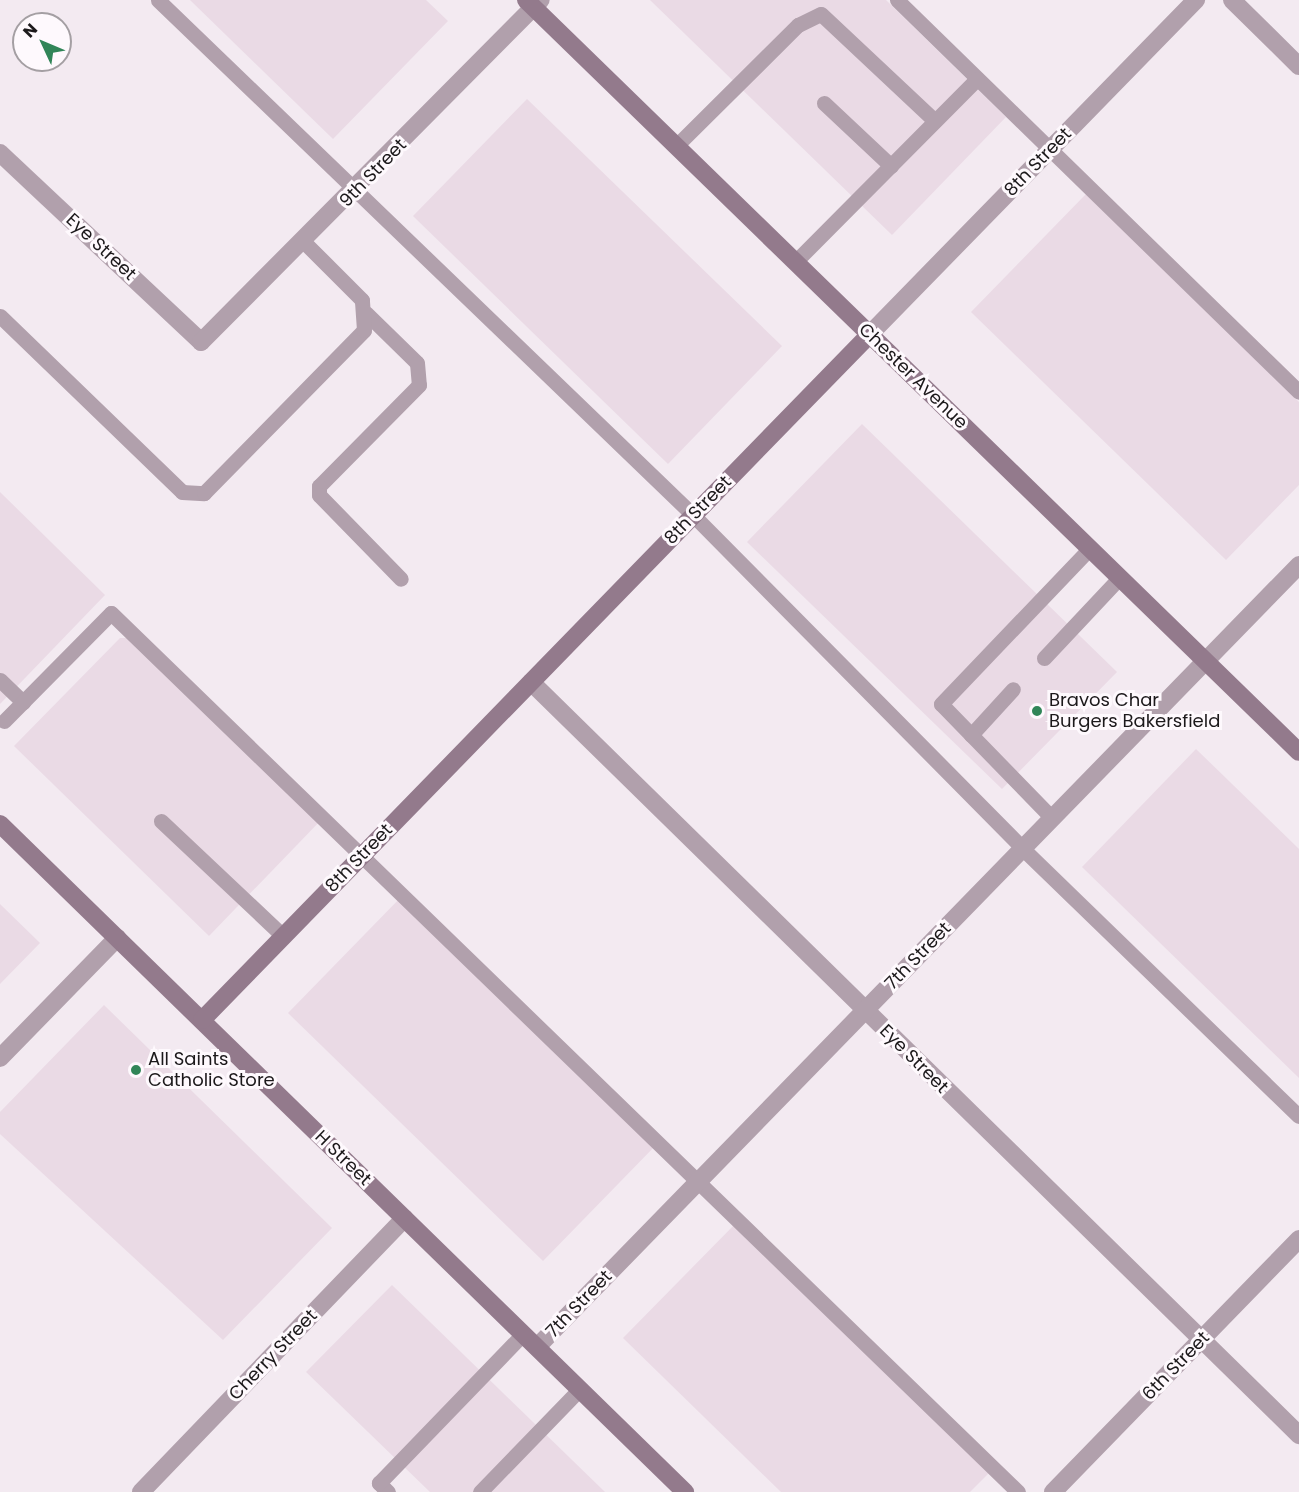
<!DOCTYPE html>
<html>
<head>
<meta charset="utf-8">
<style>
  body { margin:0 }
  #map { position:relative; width:1299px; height:1492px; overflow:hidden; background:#f3eaf1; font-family:Poppins,sans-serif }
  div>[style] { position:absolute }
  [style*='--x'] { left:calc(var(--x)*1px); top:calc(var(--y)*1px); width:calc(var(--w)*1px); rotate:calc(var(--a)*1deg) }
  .built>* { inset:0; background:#eadae5 }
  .lane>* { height:15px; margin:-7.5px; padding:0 7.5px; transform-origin:7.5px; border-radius:7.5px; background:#b1a0ac }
  .street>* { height:18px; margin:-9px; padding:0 9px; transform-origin:9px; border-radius:9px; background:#b1a0ac }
  .secondary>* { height:18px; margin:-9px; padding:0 9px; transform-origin:9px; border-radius:9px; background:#937a8c }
  .dots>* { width:16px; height:16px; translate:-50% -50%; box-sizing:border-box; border:3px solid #fef9fd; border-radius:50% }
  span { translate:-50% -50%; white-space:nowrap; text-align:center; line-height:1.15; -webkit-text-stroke:6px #fef9fd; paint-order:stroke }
  .street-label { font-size:18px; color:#1c191b }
  .poi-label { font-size:18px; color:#1c191b }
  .left { translate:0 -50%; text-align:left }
  .north { position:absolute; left:12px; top:12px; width:60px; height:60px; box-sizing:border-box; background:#fef9fd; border:2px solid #a49fa3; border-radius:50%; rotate:314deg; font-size:16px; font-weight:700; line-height:24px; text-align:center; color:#1c191b }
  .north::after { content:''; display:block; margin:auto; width:21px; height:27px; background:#318558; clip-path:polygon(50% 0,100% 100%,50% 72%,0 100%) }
</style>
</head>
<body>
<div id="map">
  <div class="built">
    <div style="clip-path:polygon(190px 0,426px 0,448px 21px,333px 139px)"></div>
    <div style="clip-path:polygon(650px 0,886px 0,1006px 117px,892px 235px)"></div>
    <div style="clip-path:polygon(527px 99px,782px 346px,668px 464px,413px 216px)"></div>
    <div style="clip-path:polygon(1086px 194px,1299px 402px,1299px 485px,1226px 560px,971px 312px)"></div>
    <div style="clip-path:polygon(862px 424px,1117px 672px,1002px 789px,747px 542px)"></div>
    <div style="clip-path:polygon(0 492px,105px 595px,0 704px)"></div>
    <div style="clip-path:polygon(120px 638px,138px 638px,323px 818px,209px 936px,14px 746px)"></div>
    <div style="clip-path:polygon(1196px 749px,1299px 849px,1299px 1078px,1082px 867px)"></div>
    <div style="clip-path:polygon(403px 895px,658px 1143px,543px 1261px,288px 1013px)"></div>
    <div style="clip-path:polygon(0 904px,40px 943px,0 984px)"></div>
    <div style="clip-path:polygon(104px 1005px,332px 1228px,223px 1340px,0 1134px,0 1112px)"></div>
    <div style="clip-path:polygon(738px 1221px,993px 1469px,970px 1492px,781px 1492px,623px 1338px)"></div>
    <div style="clip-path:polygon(392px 1285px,605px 1492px,430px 1492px,306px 1372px)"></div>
  </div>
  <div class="lane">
    <div style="--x:158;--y:0;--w:743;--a:43.91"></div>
    <div style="--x:693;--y:515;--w:468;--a:45.3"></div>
    <div style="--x:1022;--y:848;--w:385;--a:44.1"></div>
    <div style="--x:897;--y:0;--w:561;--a:44.28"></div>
    <div style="--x:824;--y:103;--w:92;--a:43.2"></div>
    <div style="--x:676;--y:146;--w:172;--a:-44.8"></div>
    <div style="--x:798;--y:25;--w:25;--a:-26"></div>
    <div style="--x:821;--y:14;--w:156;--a:43.2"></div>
    <div style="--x:795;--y:262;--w:258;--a:-45.2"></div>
    <div style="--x:366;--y:313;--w:71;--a:44.4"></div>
    <div style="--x:417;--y:363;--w:22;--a:85"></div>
    <div style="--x:419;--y:385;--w:142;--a:134.7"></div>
    <div style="--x:319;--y:486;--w:9;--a:90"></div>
    <div style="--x:319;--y:495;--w:117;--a:45.7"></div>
    <div style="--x:0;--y:316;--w:253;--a:44"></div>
    <div style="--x:182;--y:492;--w:22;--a:3"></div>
    <div style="--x:204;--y:493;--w:228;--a:-45.5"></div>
    <div style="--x:364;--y:330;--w:30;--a:-94"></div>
    <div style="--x:362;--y:300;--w:81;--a:-135"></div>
    <div style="--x:1044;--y:658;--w:111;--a:-46.8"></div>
    <div style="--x:0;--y:680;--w:32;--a:44"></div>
    <div style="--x:4;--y:721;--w:152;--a:-45.3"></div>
    <div style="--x:111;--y:613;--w:1263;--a:44.1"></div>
    <div style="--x:971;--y:735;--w:62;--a:-47.6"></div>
    <div style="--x:1052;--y:818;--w:159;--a:-134.2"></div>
    <div style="--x:941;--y:704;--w:216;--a:-46.3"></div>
    <div style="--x:161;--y:821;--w:168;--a:43.3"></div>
    <div style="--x:388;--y:1492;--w:13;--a:-135"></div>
    <div style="--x:379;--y:1483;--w:207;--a:-46"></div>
    <div style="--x:480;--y:1492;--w:142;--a:-45.9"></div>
  </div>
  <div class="street">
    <div style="--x:1232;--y:0;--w:94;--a:44.6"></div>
    <div style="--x:0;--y:153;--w:276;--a:43.2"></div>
    <div style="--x:201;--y:342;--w:482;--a:-45.2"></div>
    <div style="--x:870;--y:334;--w:467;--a:-45.7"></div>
    <div style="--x:531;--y:682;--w:1076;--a:44.43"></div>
    <div style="--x:0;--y:1058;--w:168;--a:-45.7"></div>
    <div style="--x:537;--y:1347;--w:1092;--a:-45.74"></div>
    <div style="--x:141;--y:1492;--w:380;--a:-46.1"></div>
    <div style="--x:1053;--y:1492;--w:353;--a:-45.8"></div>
  </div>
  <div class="secondary">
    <div style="--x:526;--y:0;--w:1078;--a:44.21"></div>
    <div style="--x:0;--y:824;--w:957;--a:44.28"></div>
    <div style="--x:202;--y:1020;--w:958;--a:-45.76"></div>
  </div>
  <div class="dots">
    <div style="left:1037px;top:711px;background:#318558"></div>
    <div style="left:136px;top:1070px;background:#318558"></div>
  </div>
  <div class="street-label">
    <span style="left:1038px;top:162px;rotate:-46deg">8th Street</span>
    <span style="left:373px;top:173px;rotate:-46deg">9th Street</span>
    <span style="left:101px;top:247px;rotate:43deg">Eye Street</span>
    <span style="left:913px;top:376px;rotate:44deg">Chester Avenue</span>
    <span style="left:698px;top:510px;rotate:-46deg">8th Street</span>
    <span style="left:359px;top:858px;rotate:-46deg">8th Street</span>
    <span style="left:918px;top:956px;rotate:-46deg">7th Street</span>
    <span style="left:914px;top:1059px;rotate:45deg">Eye Street</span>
    <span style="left:343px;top:1158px;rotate:44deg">H Street</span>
    <span style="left:579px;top:1304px;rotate:-46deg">7th Street</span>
    <span style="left:273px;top:1355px;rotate:-46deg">Cherry Street</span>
    <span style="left:1176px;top:1366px;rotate:-46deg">6th Street</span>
  </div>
  <div class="poi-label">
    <span class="left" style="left:1049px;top:711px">Bravos Char<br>Burgers Bakersfield</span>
    <span class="left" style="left:148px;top:1070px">All Saints<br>Catholic Store</span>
  </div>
  <div class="north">N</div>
</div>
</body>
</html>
